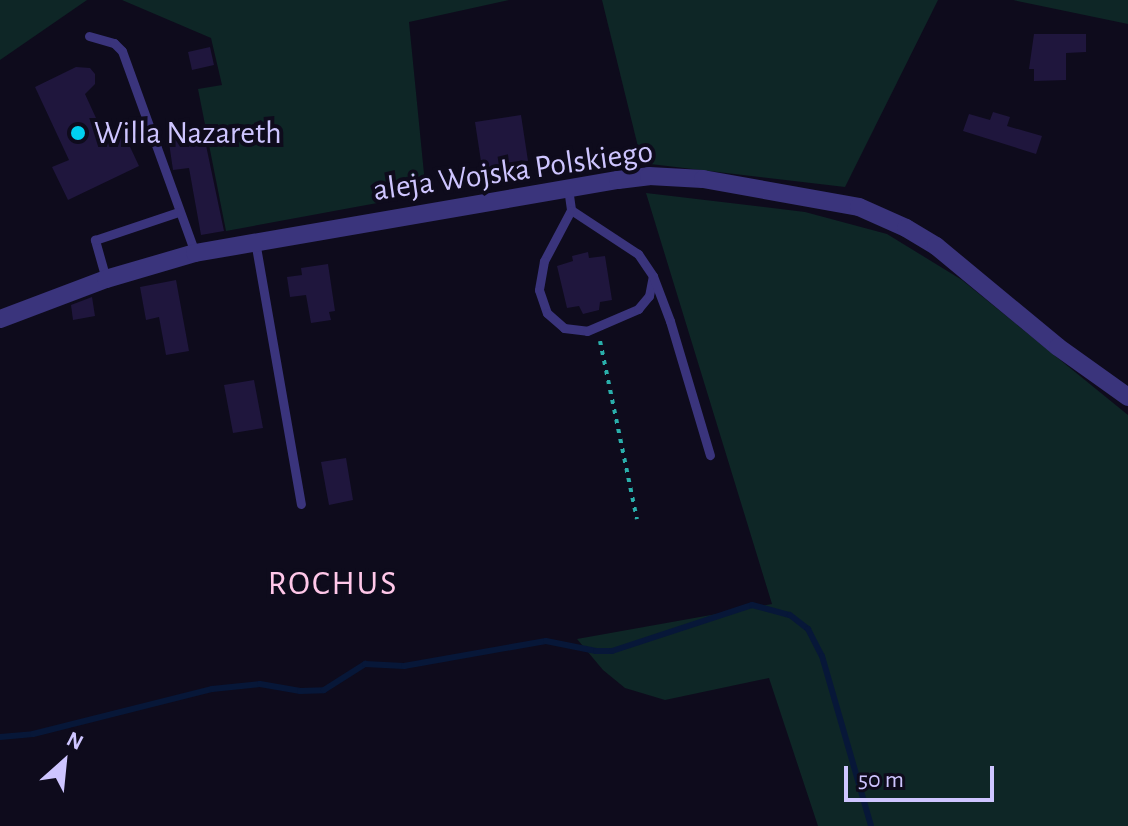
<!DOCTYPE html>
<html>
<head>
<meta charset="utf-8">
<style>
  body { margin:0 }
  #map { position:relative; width:1128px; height:826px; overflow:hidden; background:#0e0b1c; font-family:"Alegreya Sans",sans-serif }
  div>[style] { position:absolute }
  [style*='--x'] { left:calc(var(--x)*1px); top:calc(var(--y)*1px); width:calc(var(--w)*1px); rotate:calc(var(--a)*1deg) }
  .green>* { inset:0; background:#0e2626 }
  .stream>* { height:6px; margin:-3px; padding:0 3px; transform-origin:3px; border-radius:3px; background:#071738 }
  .building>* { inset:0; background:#1f163d }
  .path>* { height:4px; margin-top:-2px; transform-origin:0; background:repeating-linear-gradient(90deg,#2aafab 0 4px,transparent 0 10px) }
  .lane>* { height:9px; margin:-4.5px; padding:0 4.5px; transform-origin:4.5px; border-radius:4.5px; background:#3a347c }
  .street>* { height:18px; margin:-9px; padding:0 9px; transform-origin:9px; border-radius:9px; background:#3a347c }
  .dots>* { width:22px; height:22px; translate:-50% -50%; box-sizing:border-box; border:4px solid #0e0b1c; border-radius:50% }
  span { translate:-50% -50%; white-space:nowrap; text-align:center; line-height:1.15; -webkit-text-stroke:8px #0e0b1c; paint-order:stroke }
  .poi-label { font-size:32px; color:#cec5ff }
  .left { translate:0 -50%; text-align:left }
  .street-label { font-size:32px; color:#cec5ff }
  .neighbourhood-label { font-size:34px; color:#ffc7e9; letter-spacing:2px }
  .north { position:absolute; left:24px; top:722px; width:80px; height:80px; -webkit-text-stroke:6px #0e0b1c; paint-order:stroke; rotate:27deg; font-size:22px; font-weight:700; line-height:32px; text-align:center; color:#cec5ff }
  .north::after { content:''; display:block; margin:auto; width:28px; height:36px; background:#cec5ff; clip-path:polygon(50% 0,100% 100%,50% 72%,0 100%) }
  .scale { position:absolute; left:844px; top:766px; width:150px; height:36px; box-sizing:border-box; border:4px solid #cec5ff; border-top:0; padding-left:10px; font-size:24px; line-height:28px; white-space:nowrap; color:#cec5ff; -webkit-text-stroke:6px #0e0b1c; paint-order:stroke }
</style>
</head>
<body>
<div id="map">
  <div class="green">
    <div style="clip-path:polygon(0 0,87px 0,0 60px)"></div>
    <div style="clip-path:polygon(122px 0,509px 0,409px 22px,426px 194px,226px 231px,198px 89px,222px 85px,211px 38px)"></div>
    <div style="clip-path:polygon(602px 0,938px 0,845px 187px,642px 163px)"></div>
    <div style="clip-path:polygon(1013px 0,1128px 0,1128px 24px)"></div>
    <div style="clip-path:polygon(646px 193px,805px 212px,887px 234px,962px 280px,1128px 415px,1128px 826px,818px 826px,769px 678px,665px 700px,625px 688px,603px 670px,577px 639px,772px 604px)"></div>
  </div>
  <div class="stream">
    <div style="--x:0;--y:737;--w:33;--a:-5"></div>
    <div style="--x:33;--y:734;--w:185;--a:-14.1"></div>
    <div style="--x:212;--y:689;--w:48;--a:-5.9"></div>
    <div style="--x:260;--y:684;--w:41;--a:9.9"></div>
    <div style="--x:300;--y:691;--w:24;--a:-2"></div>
    <div style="--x:324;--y:690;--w:49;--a:-32.4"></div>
    <div style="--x:365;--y:664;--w:39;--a:3"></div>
    <div style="--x:404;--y:666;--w:144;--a:-10"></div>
    <div style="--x:546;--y:641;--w:51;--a:11.3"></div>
    <div style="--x:596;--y:651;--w:16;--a:0"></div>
    <div style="--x:612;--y:651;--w:147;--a:-18.2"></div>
    <div style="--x:752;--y:605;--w:39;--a:15"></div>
    <div style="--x:790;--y:615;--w:23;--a:38"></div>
    <div style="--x:808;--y:629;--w:30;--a:63"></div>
    <div style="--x:822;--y:656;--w:177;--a:73.9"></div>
  </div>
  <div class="building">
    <div style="clip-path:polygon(1034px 34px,1086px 34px,1086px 52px,1066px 53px,1066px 80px,1034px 81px,1034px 69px,1029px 69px)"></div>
    <div style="clip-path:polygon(210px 47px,214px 65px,192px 70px,188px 52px)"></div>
    <div style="clip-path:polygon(76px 67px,90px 68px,95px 74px,95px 84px,85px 94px,107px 142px,124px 134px,139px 166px,68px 200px,52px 167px,69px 160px,35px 87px)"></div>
    <div style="clip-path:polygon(993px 112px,1010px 117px,1007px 126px,1042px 136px,1036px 154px,963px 131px,969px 114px,990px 120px)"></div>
    <div style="clip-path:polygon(521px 115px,528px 161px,482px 168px,475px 122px)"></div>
    <div style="clip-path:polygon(203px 131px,224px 231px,201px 235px,189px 168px,173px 170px,168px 136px)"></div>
    <div style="clip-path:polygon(588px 252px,589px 258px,605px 256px,612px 300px,600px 302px,599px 310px,583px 314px,579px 306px,567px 308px,557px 266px,573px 261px,572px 256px)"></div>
    <div style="clip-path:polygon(328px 264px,335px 311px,329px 312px,331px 320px,311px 323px,306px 295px,290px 297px,287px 277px,302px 275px,301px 268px)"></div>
    <div style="clip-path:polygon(176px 280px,189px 351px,166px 355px,159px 317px,146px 320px,140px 287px)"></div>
    <div style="clip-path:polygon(92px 297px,95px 316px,73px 320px,71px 305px)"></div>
    <div style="clip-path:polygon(254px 380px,263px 428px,233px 433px,224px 385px)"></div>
    <div style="clip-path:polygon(346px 458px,353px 500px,329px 505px,321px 462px)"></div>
  </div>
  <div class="path">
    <div style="--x:600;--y:341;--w:182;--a:78.3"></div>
  </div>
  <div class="lane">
    <div style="--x:89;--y:36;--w:26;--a:16"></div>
    <div style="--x:114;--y:43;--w:11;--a:45"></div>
    <div style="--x:122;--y:51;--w:215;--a:70.1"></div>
    <div style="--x:568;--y:188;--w:22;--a:82"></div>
    <div style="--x:571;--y:210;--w:58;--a:117.9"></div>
    <div style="--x:544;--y:261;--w:29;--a:100"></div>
    <div style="--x:539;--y:290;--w:24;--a:71"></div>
    <div style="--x:547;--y:313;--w:23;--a:41"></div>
    <div style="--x:564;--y:328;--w:23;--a:7"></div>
    <div style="--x:587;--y:331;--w:56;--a:-23.3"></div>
    <div style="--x:638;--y:309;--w:17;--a:-50"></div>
    <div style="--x:649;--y:296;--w:20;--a:-79"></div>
    <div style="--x:653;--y:276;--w:27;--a:-124"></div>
    <div style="--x:638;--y:254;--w:80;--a:-146.7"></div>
    <div style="--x:255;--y:241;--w:267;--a:80.1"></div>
    <div style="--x:653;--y:276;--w:48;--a:69.3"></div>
    <div style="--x:670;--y:321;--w:140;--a:73.4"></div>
    <div style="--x:106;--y:279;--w:41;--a:-105.8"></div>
    <div style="--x:95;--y:240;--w:88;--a:-18.6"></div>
  </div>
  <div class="street">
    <div style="--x:0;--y:319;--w:113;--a:-20.7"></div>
    <div style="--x:106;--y:279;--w:93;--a:-16.3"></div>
    <div style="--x:195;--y:253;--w:429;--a:-9.8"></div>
    <div style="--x:618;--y:180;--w:31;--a:-7"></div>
    <div style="--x:649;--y:176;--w:54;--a:3.2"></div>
    <div style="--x:703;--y:179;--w:158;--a:10.2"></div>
    <div style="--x:859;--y:207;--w:51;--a:24.1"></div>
    <div style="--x:906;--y:228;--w:35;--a:31"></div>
    <div style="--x:936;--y:246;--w:158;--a:39.6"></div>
    <div style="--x:1058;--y:347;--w:86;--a:35.5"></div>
  </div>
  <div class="dots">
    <div style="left:78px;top:133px;background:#00d0f0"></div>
  </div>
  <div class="poi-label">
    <span class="left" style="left:94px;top:133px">Willa Nazareth</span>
  </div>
  <div class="street-label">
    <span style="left:513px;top:171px;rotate:-8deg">aleja Wojska Polskiego</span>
  </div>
  <div class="neighbourhood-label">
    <span style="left:333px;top:585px">ROCHUS</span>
  </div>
  <div class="north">N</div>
  <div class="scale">50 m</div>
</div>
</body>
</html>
